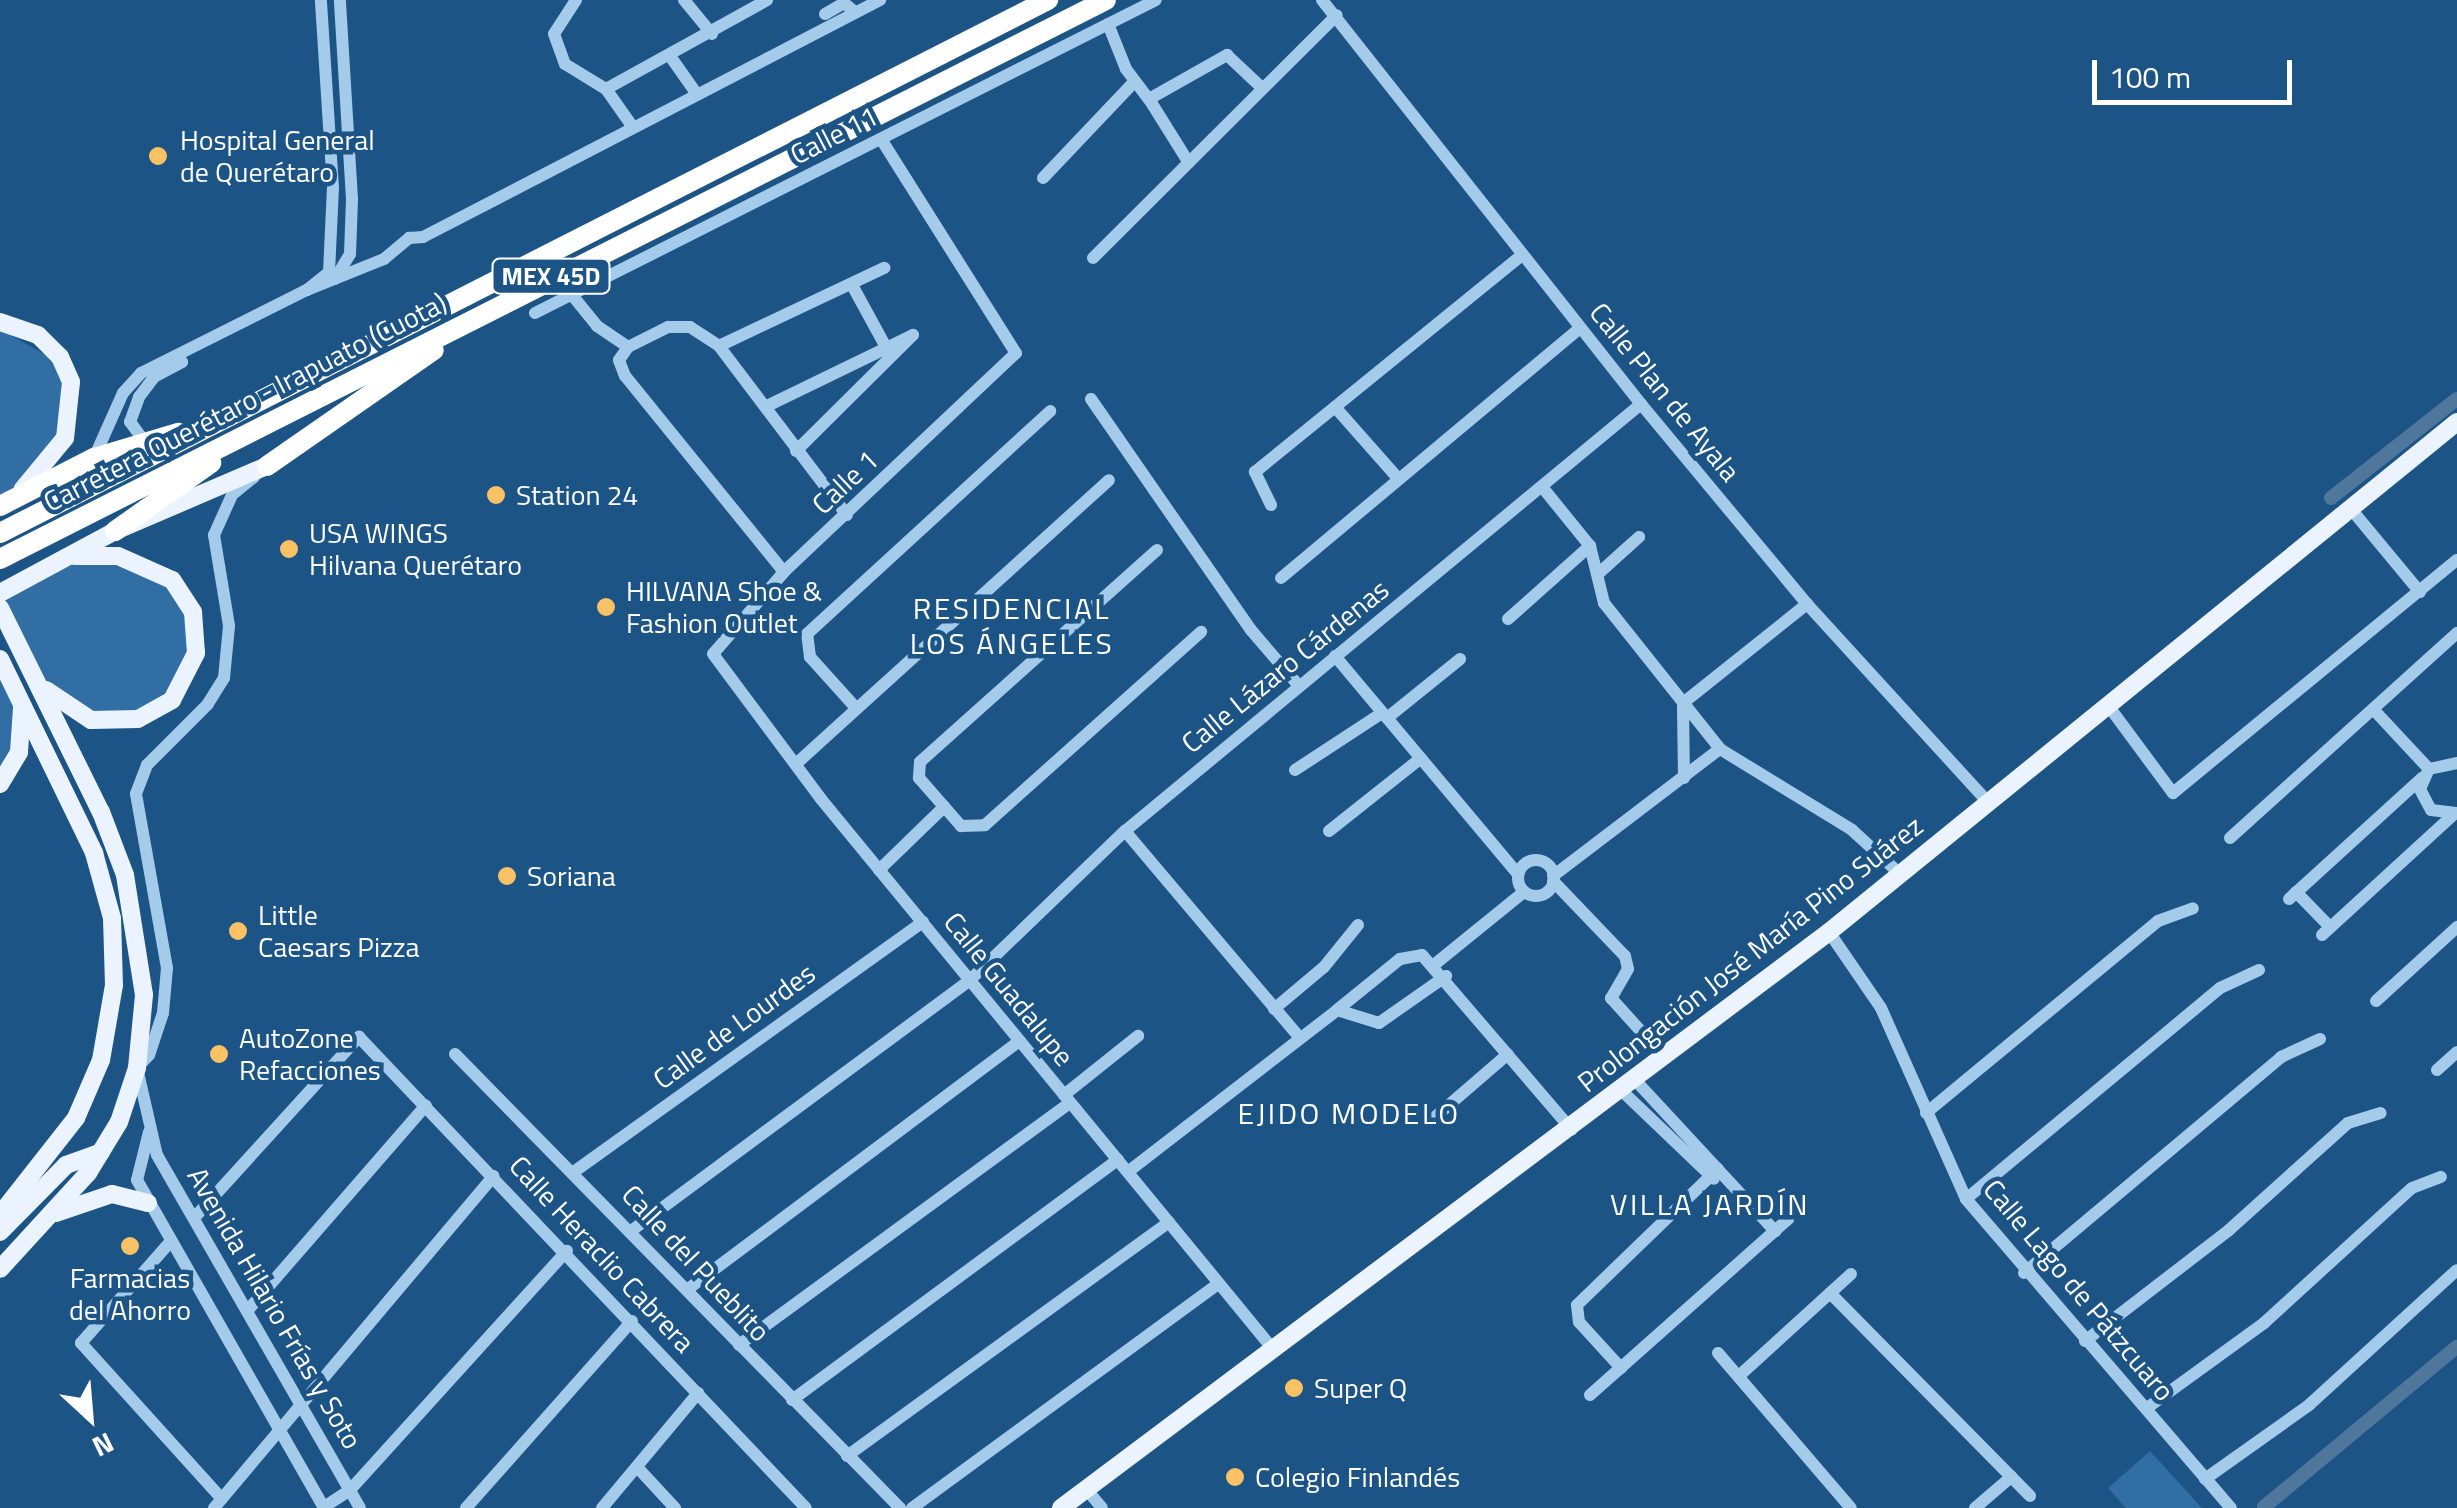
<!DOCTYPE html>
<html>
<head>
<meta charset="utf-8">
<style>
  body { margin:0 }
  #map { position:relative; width:2457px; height:1508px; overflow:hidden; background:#1d5486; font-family:"Titillium Web",sans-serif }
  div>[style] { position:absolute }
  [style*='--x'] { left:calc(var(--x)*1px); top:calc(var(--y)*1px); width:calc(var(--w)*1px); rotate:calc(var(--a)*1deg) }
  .green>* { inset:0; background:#306ea4 }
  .canal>* { height:14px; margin:-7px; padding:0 7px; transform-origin:7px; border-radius:7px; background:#4f769b }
  .minor>* { height:12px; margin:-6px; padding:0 6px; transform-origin:6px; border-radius:6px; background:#a5cbeb }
  .minor>.ring { margin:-6px; padding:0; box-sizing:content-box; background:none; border:12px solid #a5cbeb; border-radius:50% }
  .major>* { height:18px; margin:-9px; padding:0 9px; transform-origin:9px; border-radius:9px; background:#eaf3fe }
  .highway>* { height:20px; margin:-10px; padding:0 10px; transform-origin:10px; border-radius:10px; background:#fff }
  .dots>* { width:28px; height:28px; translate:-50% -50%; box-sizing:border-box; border:5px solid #1d5486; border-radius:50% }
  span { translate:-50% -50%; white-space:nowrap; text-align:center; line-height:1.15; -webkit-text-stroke:9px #1d5486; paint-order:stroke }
  .shield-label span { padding:2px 8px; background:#1d5486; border:2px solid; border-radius:8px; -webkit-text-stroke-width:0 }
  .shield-label { font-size:25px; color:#fff; font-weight:700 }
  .street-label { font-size:28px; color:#fff }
  .poi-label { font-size:28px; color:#fff }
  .left { translate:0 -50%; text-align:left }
  .neighbourhood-label { font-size:30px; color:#fff; letter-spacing:2.5px }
  .north { position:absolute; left:40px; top:1368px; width:100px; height:100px; -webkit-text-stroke:8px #1d5486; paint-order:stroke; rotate:154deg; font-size:28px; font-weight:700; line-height:40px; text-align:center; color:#fff }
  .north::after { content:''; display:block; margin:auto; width:35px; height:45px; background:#fff; clip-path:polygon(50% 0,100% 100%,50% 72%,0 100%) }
  .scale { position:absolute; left:2092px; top:60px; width:200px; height:45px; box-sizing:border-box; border:5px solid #fff; border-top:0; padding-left:12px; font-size:30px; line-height:35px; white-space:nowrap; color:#fff; -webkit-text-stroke:8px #1d5486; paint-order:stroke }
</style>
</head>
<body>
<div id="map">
  <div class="green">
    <div style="clip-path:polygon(0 329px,51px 358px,63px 380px,64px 420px,49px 455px,0 499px)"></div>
    <div style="clip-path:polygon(104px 559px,172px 587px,192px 626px,185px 677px,151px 710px,92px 716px,38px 676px,0 598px,71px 561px)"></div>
    <div style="clip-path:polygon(0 669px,22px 728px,0 777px)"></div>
    <div style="clip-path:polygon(2150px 1451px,2202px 1508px,2126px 1508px,2108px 1488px)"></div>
  </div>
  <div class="canal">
    <div style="--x:2331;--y:498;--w:160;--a:-38.2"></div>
    <div style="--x:2264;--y:1507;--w:251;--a:-39.7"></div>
  </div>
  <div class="minor">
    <div style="--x:576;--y:0;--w:40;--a:122.9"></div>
    <div style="--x:554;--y:34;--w:32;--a:70"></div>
    <div style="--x:565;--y:64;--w:48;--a:31.4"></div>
    <div style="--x:606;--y:89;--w:45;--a:54.9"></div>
    <div style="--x:684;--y:0;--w:44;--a:50.5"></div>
    <div style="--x:1322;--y:0;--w:515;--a:51.71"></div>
    <div style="--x:1641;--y:404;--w:260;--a:50.3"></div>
    <div style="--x:1807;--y:604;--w:267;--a:47.6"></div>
    <div style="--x:825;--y:14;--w:22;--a:-30"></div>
    <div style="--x:844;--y:3;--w:14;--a:39"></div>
    <div style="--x:1108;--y:24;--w:48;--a:68.2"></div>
    <div style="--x:1126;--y:69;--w:38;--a:53"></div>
    <div style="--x:1149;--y:99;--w:90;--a:-29.4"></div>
    <div style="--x:1227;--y:55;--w:48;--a:43.3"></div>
    <div style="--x:670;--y:56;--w:45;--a:54.9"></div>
    <div style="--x:606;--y:89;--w:184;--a:-28.9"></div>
    <div style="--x:1149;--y:99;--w:75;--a:58"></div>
    <div style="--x:881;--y:139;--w:253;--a:57.8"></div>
    <div style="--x:1016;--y:353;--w:319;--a:136.7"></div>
    <div style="--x:784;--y:572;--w:108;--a:130.9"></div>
    <div style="--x:713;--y:654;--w:181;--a:53.3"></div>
    <div style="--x:821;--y:799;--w:712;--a:50.59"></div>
    <div style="--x:1043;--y:178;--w:132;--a:-46.5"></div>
    <div style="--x:1093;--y:258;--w:344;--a:-44.9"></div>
    <div style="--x:335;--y:279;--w:29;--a:-59"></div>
    <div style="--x:350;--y:254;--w:55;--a:-87.9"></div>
    <div style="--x:352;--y:199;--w:199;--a:-93.5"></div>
    <div style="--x:852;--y:285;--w:71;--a:61.3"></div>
    <div style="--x:307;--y:290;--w:83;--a:-21.9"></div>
    <div style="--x:384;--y:259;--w:33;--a:-40"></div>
    <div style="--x:409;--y:238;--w:14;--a:-4"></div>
    <div style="--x:423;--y:237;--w:515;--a:-27.41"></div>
    <div style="--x:572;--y:295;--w:40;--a:51"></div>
    <div style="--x:597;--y:326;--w:37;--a:34"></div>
    <div style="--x:535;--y:313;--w:695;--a:-26.75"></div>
    <div style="--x:719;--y:346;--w:183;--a:-25.3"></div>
    <div style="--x:1091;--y:399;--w:281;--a:55.3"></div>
    <div style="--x:1251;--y:630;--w:74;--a:49.4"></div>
    <div style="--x:767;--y:406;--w:162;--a:-25.9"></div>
    <div style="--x:1335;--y:407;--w:94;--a:48.5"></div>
    <div style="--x:144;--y:441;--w:24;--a:-126"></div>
    <div style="--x:130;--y:422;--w:27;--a:-70"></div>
    <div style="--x:139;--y:397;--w:25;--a:-53"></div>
    <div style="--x:154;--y:377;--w:32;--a:-28"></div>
    <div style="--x:796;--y:451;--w:165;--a:-44.8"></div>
    <div style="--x:94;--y:458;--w:71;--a:-66"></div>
    <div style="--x:123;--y:393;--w:27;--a:-48"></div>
    <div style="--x:141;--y:373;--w:186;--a:-26.6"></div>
    <div style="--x:307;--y:290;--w:28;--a:-39"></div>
    <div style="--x:329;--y:272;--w:84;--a:-87.3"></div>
    <div style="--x:333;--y:188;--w:188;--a:-93.7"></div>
    <div style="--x:254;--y:477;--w:28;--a:141"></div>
    <div style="--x:232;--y:495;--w:44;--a:114.2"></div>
    <div style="--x:214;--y:535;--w:92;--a:80.6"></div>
    <div style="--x:229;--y:626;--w:52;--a:95.5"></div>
    <div style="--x:224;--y:678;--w:31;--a:122"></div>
    <div style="--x:208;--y:704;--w:86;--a:135"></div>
    <div style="--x:147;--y:765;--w:31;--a:111"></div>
    <div style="--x:136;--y:794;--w:177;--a:79.9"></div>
    <div style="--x:167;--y:968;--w:45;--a:95.1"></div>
    <div style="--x:163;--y:1013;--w:44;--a:108.4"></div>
    <div style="--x:149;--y:1055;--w:18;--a:133"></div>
    <div style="--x:137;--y:1068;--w:89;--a:77.1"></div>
    <div style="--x:157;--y:1155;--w:407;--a:60.1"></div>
    <div style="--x:1543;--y:488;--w:75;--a:51"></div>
    <div style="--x:1590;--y:546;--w:59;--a:76.2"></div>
    <div style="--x:1604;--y:603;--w:186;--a:51.5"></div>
    <div style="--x:1720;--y:749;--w:155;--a:31.5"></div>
    <div style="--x:1852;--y:830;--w:62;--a:42.4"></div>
    <div style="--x:1271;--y:505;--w:37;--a:-116"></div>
    <div style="--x:1255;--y:472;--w:344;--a:-39.1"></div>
    <div style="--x:2351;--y:509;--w:108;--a:50.3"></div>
    <div style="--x:1157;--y:550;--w:318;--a:138.2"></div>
    <div style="--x:920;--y:762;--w:16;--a:94"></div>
    <div style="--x:919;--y:778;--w:64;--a:48.8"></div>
    <div style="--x:961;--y:826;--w:24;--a:-2"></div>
    <div style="--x:985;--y:825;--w:290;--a:-41.8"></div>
    <div style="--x:784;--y:572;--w:252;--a:-129"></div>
    <div style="--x:625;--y:376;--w:17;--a:-111"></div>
    <div style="--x:619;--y:360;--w:16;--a:-55"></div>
    <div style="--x:628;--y:347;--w:45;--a:-26.6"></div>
    <div style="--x:668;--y:327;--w:22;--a:0"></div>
    <div style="--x:690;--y:327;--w:35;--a:33"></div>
    <div style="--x:719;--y:346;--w:212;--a:52.9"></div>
    <div style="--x:1599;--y:573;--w:54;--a:-42"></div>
    <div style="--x:1281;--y:578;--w:390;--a:-39.9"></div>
    <div style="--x:1508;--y:619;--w:110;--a:-41.7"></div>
    <div style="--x:1335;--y:656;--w:285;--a:50"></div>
    <div style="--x:856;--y:708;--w:69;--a:-132"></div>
    <div style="--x:810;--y:657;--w:23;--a:-97"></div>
    <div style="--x:807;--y:634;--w:330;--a:-42.5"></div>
    <div style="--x:2110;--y:708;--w:106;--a:53.5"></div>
    <div style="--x:2173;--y:793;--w:367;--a:-39.4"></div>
    <div style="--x:2373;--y:709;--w:82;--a:47"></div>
    <div style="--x:1387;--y:718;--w:94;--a:-38.9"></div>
    <div style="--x:797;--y:763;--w:421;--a:-42.2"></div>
    <div style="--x:1295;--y:770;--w:104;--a:-33.2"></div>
    <div style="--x:1684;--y:778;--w:75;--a:-90.8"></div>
    <div style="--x:1683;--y:703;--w:159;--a:-38.6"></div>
    <div style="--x:2456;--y:813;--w:25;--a:-173"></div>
    <div style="--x:2431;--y:810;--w:24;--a:-118"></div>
    <div style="--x:2420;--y:789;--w:22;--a:-66"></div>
    <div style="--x:2429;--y:769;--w:29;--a:-12"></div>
    <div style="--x:1125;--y:831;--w:268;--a:49.8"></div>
    <div style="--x:1329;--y:831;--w:117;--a:-38.4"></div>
    <div style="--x:2230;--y:838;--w:306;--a:-42.1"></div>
    <div class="ring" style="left:1518px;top:860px;width:24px;height:24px"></div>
    <div style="--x:879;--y:870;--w:91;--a:-44.1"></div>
    <div style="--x:1553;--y:876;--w:210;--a:-37.3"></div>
    <div style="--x:1553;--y:881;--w:104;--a:46.2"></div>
    <div style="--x:1625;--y:956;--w:13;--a:77"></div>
    <div style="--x:1628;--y:969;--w:34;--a:120"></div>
    <div style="--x:1611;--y:998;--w:81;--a:48"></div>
    <div style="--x:2296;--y:892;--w:49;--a:45.8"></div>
    <div style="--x:2289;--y:899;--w:181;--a:-42.3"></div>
    <div style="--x:1829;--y:932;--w:92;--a:55.6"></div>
    <div style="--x:1881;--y:1008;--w:209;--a:66"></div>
    <div style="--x:1966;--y:1199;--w:407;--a:49.4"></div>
    <div style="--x:2322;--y:935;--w:179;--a:-42.5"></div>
    <div style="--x:1435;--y:964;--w:114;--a:-39"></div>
    <div style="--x:2376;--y:1001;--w:110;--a:-42.4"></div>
    <div style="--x:1274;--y:1009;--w:65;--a:-40"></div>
    <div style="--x:1324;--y:967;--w:54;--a:-51"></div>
    <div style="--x:1337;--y:1010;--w:81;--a:-39"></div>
    <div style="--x:1400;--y:959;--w:22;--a:-10"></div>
    <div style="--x:1422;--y:955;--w:230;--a:49.4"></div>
    <div style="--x:455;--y:1054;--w:636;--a:45.57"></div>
    <div style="--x:2437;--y:1070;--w:27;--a:-42"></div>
    <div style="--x:1636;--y:1081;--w:205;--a:47.2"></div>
    <div style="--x:1622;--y:1091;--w:127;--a:43.7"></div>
    <div style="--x:1064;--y:1095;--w:95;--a:-38.6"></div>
    <div style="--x:1926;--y:1113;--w:301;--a:-39.6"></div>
    <div style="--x:2158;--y:921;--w:37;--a:-20"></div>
    <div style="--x:1435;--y:1117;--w:96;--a:-40.8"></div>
    <div style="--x:149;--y:1132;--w:49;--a:104"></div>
    <div style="--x:137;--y:1180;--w:378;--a:60.3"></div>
    <div style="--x:575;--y:1171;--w:428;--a:-35.6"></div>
    <div style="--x:1129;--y:1171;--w:263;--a:-37.7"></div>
    <div style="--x:1337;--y:1010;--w:44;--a:17.2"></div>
    <div style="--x:1379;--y:1023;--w:82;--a:-35"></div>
    <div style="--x:1966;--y:1199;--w:330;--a:-39.7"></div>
    <div style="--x:2220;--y:988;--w:43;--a:-24.8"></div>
    <div style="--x:195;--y:1217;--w:244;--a:-47.7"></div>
    <div style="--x:359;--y:1037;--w:649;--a:46.5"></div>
    <div style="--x:631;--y:1231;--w:423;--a:-36.5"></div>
    <div style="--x:971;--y:979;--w:214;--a:-43.9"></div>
    <div style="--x:1125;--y:831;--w:670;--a:-39.61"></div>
    <div style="--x:171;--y:1241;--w:136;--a:131.4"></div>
    <div style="--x:81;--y:1343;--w:210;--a:47.9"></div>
    <div style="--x:2024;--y:1273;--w:336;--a:-40"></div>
    <div style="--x:2281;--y:1057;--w:43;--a:-24.8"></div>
    <div style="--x:688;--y:1289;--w:414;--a:-36.8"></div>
    <div style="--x:1830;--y:1293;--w:285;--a:45.4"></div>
    <div style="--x:248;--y:1310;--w:271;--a:-49"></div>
    <div style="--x:2085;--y:1341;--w:182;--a:-37.6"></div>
    <div style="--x:2229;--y:1230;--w:160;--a:-42"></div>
    <div style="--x:2348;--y:1123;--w:34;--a:-17"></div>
    <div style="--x:739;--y:1345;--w:410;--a:-36.2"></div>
    <div style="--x:1718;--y:1353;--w:204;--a:49.4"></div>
    <div style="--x:1621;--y:1368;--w:62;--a:-132.4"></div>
    <div style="--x:1579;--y:1322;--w:17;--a:-97"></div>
    <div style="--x:1577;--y:1305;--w:196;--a:-44"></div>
    <div style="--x:1740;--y:1375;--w:150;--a:-42.3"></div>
    <div style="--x:1590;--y:1395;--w:265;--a:-41.6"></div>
    <div style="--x:792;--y:1400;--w:405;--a:-36.4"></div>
    <div style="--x:2147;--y:1408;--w:145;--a:-36"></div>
    <div style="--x:2264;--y:1323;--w:200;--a:-42.4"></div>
    <div style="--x:2412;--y:1188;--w:31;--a:-21"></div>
    <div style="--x:847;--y:1456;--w:398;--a:-36"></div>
    <div style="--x:637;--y:1467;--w:56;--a:47.2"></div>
    <div style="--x:2205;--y:1479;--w:128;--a:-35.4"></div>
    <div style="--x:2309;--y:1405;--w:200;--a:-42.4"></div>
    <div style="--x:1087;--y:1490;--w:23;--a:50"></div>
    <div style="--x:324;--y:1507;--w:31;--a:-33"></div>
    <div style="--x:350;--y:1490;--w:323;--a:-47.8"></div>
    <div style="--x:214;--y:1508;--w:434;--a:-49.9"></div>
    <div style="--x:466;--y:1508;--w:250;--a:-48.4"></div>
    <div style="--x:602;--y:1508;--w:150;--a:-50.1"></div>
    <div style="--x:912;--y:1508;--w:379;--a:-36.2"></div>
    <div style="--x:1975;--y:1508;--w:48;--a:-40.7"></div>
  </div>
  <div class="major">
    <div style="--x:0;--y:322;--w:40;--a:18.9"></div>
    <div style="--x:38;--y:335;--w:31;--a:45"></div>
    <div style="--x:60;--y:357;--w:27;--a:66"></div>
    <div style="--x:71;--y:382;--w:56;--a:96.1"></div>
    <div style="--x:65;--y:438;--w:67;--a:129.6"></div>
    <div style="--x:0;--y:593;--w:131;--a:-28.3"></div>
    <div style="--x:115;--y:531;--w:165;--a:-23.2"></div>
    <div style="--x:0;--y:608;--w:228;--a:63.7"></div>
    <div style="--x:101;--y:812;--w:67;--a:69.1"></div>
    <div style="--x:125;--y:875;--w:121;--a:81"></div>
    <div style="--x:144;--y:995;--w:73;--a:95.5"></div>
    <div style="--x:137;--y:1068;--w:57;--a:108.4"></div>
    <div style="--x:119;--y:1122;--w:60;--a:121.3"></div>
    <div style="--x:88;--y:1173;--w:130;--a:132.5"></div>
    <div style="--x:0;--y:659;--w:216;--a:64.1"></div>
    <div style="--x:94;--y:853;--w:67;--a:74.5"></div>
    <div style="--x:112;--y:918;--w:67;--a:88.3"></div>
    <div style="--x:114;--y:985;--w:76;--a:99.8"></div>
    <div style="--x:101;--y:1060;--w:63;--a:113.3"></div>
    <div style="--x:76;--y:1118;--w:123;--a:128.1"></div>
    <div style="--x:46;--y:690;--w:54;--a:33.7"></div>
    <div style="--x:91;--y:720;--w:47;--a:-1.2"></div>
    <div style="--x:138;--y:719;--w:39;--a:-29"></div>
    <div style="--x:172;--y:700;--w:53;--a:-62.9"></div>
    <div style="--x:196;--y:653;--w:41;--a:-94.2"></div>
    <div style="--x:193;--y:612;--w:38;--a:-123"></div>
    <div style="--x:172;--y:580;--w:59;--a:-156"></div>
    <div style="--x:118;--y:556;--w:44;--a:180"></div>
    <div style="--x:0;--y:784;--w:37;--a:-59"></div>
    <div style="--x:19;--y:752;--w:44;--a:-86.1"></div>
    <div style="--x:56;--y:1213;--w:59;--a:-18.7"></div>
    <div style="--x:112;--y:1194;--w:37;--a:14"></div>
    <div style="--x:0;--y:1232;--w:94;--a:-45.4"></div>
    <div style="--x:66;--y:1165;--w:37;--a:-20"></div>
    <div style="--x:1061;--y:1508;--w:960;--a:-36.87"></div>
    <div style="--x:1829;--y:932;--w:809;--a:-39.08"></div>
  </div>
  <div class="highway">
    <div style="--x:267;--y:466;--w:203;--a:-34.8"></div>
    <div style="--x:0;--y:506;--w:106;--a:-27.1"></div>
    <div style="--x:94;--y:458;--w:88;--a:-16.6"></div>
    <div style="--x:115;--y:531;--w:118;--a:-35.3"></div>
    <div style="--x:0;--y:533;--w:1176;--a:-26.96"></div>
    <div style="--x:0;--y:559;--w:1239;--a:-26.81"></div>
  </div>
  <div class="dots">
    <div style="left:158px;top:156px;background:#fac264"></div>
    <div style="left:496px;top:495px;background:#fac264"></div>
    <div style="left:289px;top:549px;background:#fac264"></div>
    <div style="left:606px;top:607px;background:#fac264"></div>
    <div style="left:507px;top:876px;background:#fac264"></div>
    <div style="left:238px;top:931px;background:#fac264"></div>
    <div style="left:219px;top:1054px;background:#fac264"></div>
    <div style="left:130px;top:1246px;background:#fac264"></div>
    <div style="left:1294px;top:1388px;background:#fac264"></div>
    <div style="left:1235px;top:1477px;background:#fac264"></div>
  </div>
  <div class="shield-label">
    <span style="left:551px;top:276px">MEX 45D</span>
  </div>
  <div class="street-label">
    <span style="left:834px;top:135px;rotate:-27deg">Calle 11</span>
    <span style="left:1665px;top:392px;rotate:51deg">Calle Plan de Ayala</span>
    <span style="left:245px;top:402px;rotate:-27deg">Carretera Querétaro - Irapuato (Cuota)</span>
    <span style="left:845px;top:482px;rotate:-43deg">Calle 1</span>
    <span style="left:1285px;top:666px;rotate:-39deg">Calle Lázaro Cárdenas</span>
    <span style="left:1750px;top:954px;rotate:-38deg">Prolongación José María Pino Suárez</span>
    <span style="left:1009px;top:989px;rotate:51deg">Calle Guadalupe</span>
    <span style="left:734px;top:1026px;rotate:-36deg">Calle de Lourdes</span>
    <span style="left:602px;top:1254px;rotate:47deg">Calle Heraclio Cabrera</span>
    <span style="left:696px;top:1263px;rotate:47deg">Calle del Pueblito</span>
    <span style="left:2079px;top:1290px;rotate:50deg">Calle Lago de Pátzcuaro</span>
    <span style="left:275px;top:1308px;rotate:60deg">Avenida Hilario Frías y Soto</span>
  </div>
  <div class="poi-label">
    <span class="left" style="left:180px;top:156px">Hospital General<br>de Querétaro</span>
    <span class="left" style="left:516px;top:495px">Station 24</span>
    <span class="left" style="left:309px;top:549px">USA WINGS<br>Hilvana Querétaro</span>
    <span class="left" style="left:626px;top:607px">HILVANA Shoe &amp;<br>Fashion Outlet</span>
    <span class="left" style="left:527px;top:876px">Soriana</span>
    <span class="left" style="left:258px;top:931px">Little<br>Caesars Pizza</span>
    <span class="left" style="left:239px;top:1054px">AutoZone<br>Refacciones</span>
    <span style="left:130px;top:1294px">Farmacias<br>del Ahorro</span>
    <span class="left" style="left:1314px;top:1388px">Super Q</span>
    <span class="left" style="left:1255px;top:1477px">Colegio Finlandés</span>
  </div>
  <div class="neighbourhood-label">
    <span style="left:1012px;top:625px">RESIDENCIAL<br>LOS ÁNGELES</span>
    <span style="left:1349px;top:1113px">EJIDO MODELO</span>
    <span style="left:1710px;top:1204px">VILLA JARDÍN</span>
  </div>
  <div class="north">N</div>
  <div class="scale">100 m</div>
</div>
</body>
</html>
